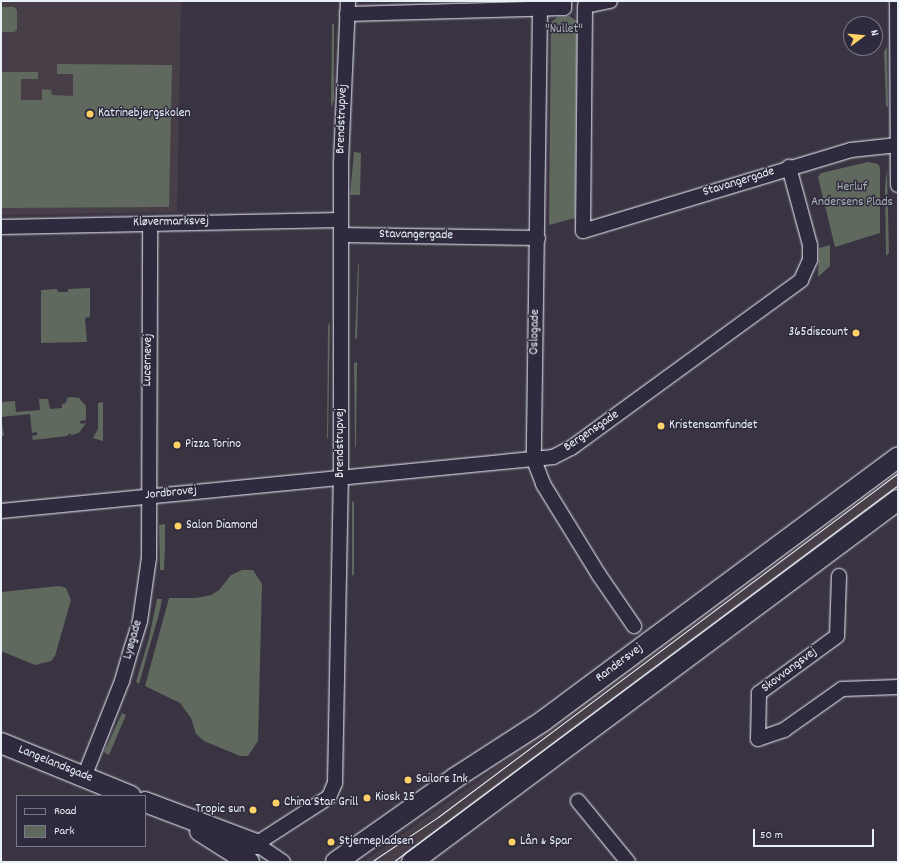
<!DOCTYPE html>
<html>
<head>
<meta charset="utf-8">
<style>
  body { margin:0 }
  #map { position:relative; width:899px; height:863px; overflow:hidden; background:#3a3342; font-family:Dekko,sans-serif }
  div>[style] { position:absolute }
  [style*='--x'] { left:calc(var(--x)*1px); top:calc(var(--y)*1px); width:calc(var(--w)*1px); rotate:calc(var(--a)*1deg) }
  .built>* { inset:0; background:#483e48 }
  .green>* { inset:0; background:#5f695e }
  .roads { filter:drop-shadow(0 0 1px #e8f1f8) drop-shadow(0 0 1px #e8f1f8) }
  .street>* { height:14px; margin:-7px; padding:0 7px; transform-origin:7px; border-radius:7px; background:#2f2a3d }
  .secondary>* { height:20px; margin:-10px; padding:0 10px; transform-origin:10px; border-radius:10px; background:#2f2a3d }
  .tram>* { height:1px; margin:-0.5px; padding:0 0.5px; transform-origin:0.5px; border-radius:0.5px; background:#e8f1f8 }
  .dots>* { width:11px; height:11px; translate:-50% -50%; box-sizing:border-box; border:2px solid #2f2a3d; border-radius:50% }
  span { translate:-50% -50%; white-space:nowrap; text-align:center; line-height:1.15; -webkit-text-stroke:3px #2f2a3d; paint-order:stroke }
  .park-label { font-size:13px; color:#aab4b3 }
  .poi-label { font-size:13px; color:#e8f1f8 }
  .left { translate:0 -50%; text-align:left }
  .right { translate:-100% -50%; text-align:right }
  .street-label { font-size:13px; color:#e8f1f8 }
  .frame { position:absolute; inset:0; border:2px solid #e8f1f8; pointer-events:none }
  .legend { position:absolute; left:16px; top:795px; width:130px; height:52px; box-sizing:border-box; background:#2f2a3d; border:1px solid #797a88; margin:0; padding:5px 7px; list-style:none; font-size:12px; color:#e8f1f8 }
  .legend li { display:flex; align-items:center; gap:8px; height:20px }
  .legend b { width:20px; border:1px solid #797a88 }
  .north { position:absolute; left:843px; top:16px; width:40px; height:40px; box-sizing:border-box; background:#2f2a3d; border:1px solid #797a88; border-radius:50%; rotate:74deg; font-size:11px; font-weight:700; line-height:16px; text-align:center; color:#e8f1f8 }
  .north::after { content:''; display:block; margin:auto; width:14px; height:18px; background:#ffd166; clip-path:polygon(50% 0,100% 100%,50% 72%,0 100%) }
  .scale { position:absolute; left:753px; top:829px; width:121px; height:18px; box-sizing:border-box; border:2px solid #e8f1f8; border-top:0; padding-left:5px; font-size:12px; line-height:14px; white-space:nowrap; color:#e8f1f8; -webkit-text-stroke:3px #2f2a3d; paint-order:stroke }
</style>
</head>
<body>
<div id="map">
  <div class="built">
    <div style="clip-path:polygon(1px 1px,181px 1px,177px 212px,1px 215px)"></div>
    <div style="clip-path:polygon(898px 465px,898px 491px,402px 862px,363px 862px,474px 784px)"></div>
  </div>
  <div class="green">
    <div style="clip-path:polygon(1px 7px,14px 7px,17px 10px,17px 30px,14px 32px,1px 32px)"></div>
    <div style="clip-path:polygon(569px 16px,577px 21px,575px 218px,549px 225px,551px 22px,558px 17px)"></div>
    <div style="clip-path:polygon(334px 23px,334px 99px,331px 108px,332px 25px)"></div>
    <div style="clip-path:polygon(887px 47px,888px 106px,886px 107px,884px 52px)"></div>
    <div style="clip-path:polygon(57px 64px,172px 65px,169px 207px,1px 208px,1px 72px,38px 72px,38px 79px,21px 79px,21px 100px,42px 100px,42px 89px,51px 90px,52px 95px,73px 96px,73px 74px,57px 74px)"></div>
    <div style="clip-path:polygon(354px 152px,361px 153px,360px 195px,350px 195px)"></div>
    <div style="clip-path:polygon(868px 162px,878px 164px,880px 168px,880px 233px,835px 247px,818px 177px,821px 173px)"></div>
    <div style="clip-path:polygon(887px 168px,889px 253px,886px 256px,885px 188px)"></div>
    <div style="clip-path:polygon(830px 245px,830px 266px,818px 277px,819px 248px)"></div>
    <div style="clip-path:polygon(358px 263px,359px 265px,357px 339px,355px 338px)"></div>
    <div style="clip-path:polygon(90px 288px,90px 317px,85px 318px,87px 342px,41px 343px,41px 290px,57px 289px,58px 292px,68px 292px,68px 289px)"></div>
    <div style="clip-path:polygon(330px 322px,328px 438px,327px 439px,328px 326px)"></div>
    <div style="clip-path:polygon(357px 362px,356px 445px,355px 448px,354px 363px)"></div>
    <div style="clip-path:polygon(70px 397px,79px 398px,86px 406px,86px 420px,80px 421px,81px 424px,86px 423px,79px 433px,71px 435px,70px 433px,67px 436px,33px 440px,32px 436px,37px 435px,37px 432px,32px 433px,30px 414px,1px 417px,4px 436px,1px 436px,1px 402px,15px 401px,16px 412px,40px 410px,39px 399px,48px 399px,50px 409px,62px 408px,62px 404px,66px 403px,67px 398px)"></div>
    <div style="clip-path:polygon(103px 402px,103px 441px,102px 441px,93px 438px,98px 429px,98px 403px)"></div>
    <div style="clip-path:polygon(354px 501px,354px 574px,352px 576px,352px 502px)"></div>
    <div style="clip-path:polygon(165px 524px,165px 548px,164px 570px,160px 570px,159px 525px)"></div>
    <div style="clip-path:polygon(242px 570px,253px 570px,262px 584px,258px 741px,248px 756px,240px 756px,204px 741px,196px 734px,191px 718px,180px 703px,145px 686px,169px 598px,196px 598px,211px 595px,219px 590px,231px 575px)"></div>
    <div style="clip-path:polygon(59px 586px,66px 588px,71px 600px,55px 656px,51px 661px,35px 665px,1px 651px,1px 592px)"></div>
    <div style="clip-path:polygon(157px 599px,162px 599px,160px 610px,139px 684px,136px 682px,149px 638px)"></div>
    <div style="clip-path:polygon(122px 713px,126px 715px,109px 755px,104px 752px)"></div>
  </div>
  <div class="roads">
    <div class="street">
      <div style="--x:610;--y:1;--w:25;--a:169"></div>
      <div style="--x:585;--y:6;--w:225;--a:90.5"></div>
      <div style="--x:583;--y:231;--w:280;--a:-16.8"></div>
      <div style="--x:851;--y:150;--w:47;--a:-6.1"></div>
      <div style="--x:897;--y:1;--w:184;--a:89.7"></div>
      <div style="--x:540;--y:10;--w:450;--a:90.8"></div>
      <div style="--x:534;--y:460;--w:26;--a:69"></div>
      <div style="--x:543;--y:484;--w:107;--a:58.4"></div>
      <div style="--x:599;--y:575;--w:62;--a:55.5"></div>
      <div style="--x:347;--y:14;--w:217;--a:-1.6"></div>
      <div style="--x:564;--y:8;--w:7;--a:-90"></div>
      <div style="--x:1;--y:227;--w:340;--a:-1.2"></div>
      <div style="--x:341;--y:235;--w:197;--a:0.9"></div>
      <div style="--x:1;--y:511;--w:555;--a:-5.59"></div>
      <div style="--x:553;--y:457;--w:20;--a:-27"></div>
      <div style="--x:571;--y:448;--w:285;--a:-36.1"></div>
      <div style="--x:801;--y:280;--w:22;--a:-66"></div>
      <div style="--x:810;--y:260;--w:15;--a:-90"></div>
      <div style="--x:810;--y:245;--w:81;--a:-105.1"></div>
      <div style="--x:839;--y:576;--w:60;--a:91.9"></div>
      <div style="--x:837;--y:636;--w:97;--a:143.8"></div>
      <div style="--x:759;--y:693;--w:46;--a:91.2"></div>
      <div style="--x:758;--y:739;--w:28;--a:-19"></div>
      <div style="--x:784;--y:730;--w:71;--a:-35.3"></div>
      <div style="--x:842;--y:689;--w:56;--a:-2"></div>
      <div style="--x:84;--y:777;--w:103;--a:-68.4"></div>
      <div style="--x:122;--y:681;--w:35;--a:-74"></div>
      <div style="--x:132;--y:647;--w:27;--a:-73"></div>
      <div style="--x:140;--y:621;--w:64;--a:-81.9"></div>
      <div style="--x:149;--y:558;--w:334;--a:-89.8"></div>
      <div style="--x:578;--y:801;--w:79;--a:50.7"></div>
      <div style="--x:283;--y:862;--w:32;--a:-146"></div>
      <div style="--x:256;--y:844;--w:87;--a:-32.8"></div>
      <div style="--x:329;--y:797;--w:15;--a:-67"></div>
      <div style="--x:335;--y:783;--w:305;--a:-88.9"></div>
      <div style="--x:341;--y:478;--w:316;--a:-90"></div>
      <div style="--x:341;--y:162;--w:161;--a:-87.5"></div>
    </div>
    <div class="secondary">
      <div style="--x:1;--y:743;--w:140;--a:22.2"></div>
      <div style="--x:145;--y:802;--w:119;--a:20.7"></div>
      <div style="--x:200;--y:831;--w:58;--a:32.3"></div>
      <div style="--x:336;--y:862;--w:146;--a:-35.2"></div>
      <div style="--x:455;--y:778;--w:105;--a:-32.9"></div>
      <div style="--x:543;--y:721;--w:442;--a:-36.6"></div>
      <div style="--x:412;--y:862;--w:606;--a:-36.68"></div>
    </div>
  </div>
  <div class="tram">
    <div style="--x:371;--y:862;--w:81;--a:-33.9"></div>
    <div style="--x:438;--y:817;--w:574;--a:-36.79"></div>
    <div style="--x:393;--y:862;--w:630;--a:-36.74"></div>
  </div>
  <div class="dots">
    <div style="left:90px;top:114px;background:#ffd166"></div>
    <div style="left:856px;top:333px;background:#ffd166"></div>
    <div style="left:661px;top:426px;background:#ffd166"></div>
    <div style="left:177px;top:445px;background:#ffd166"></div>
    <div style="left:178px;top:526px;background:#ffd166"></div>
    <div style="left:408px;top:780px;background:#ffd166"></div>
    <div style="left:367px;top:798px;background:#ffd166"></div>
    <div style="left:276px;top:803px;background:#ffd166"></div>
    <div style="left:253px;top:810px;background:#ffd166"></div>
    <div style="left:331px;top:842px;background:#ffd166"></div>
    <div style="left:512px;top:842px;background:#ffd166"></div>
  </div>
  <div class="park-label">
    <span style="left:564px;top:30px">"Nullet"</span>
    <span style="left:852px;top:196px">Herluf<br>Andersens Plads</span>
  </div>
  <div class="poi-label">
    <span class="left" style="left:98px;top:114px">Katrinebjergskolen</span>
    <span class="right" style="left:848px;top:333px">365discount</span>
    <span class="left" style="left:669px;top:426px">Kristensamfundet</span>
    <span class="left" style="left:185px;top:445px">Pizza Torino</span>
    <span class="left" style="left:186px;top:526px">Salon Diamond</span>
    <span class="left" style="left:416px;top:780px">Sailors Ink</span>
    <span class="left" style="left:375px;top:798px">Kiosk 25</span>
    <span class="left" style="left:284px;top:803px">China Star Grill</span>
    <span class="right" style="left:245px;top:810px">Tropic sun</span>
    <span class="left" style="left:339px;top:842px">Stjernepladsen</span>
    <span class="left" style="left:520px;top:842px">Lån &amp; Spar</span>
  </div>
  <div class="street-label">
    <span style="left:343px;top:119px;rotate:-88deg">Brendstrupvej</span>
    <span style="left:739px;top:183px;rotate:-17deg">Stavangergade</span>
    <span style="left:171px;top:223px;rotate:-1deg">Kløvermarksvej</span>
    <span style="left:416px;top:236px;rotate:1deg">Stavangergade</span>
    <span style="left:536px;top:332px;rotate:-89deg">Oslogade</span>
    <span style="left:149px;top:360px;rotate:-89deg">Lucernevej</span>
    <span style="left:592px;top:432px;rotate:-34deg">Bergensgade</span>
    <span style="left:341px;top:443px;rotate:-90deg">Brendstrupvej</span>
    <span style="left:171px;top:494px;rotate:-6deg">Jordbrovej</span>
    <span style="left:134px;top:640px;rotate:-74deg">Lyøgade</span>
    <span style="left:620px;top:664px;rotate:-37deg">Randersvej</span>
    <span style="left:790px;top:671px;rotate:-37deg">Skovvangsvej</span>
    <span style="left:55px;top:765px;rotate:22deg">Langelandsgade</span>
  </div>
  <div class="frame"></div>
  <ul class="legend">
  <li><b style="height:5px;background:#2f2a3d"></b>Road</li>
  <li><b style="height:11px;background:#5f695e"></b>Park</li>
  </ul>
  <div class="north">N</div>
  <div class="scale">50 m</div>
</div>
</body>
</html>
